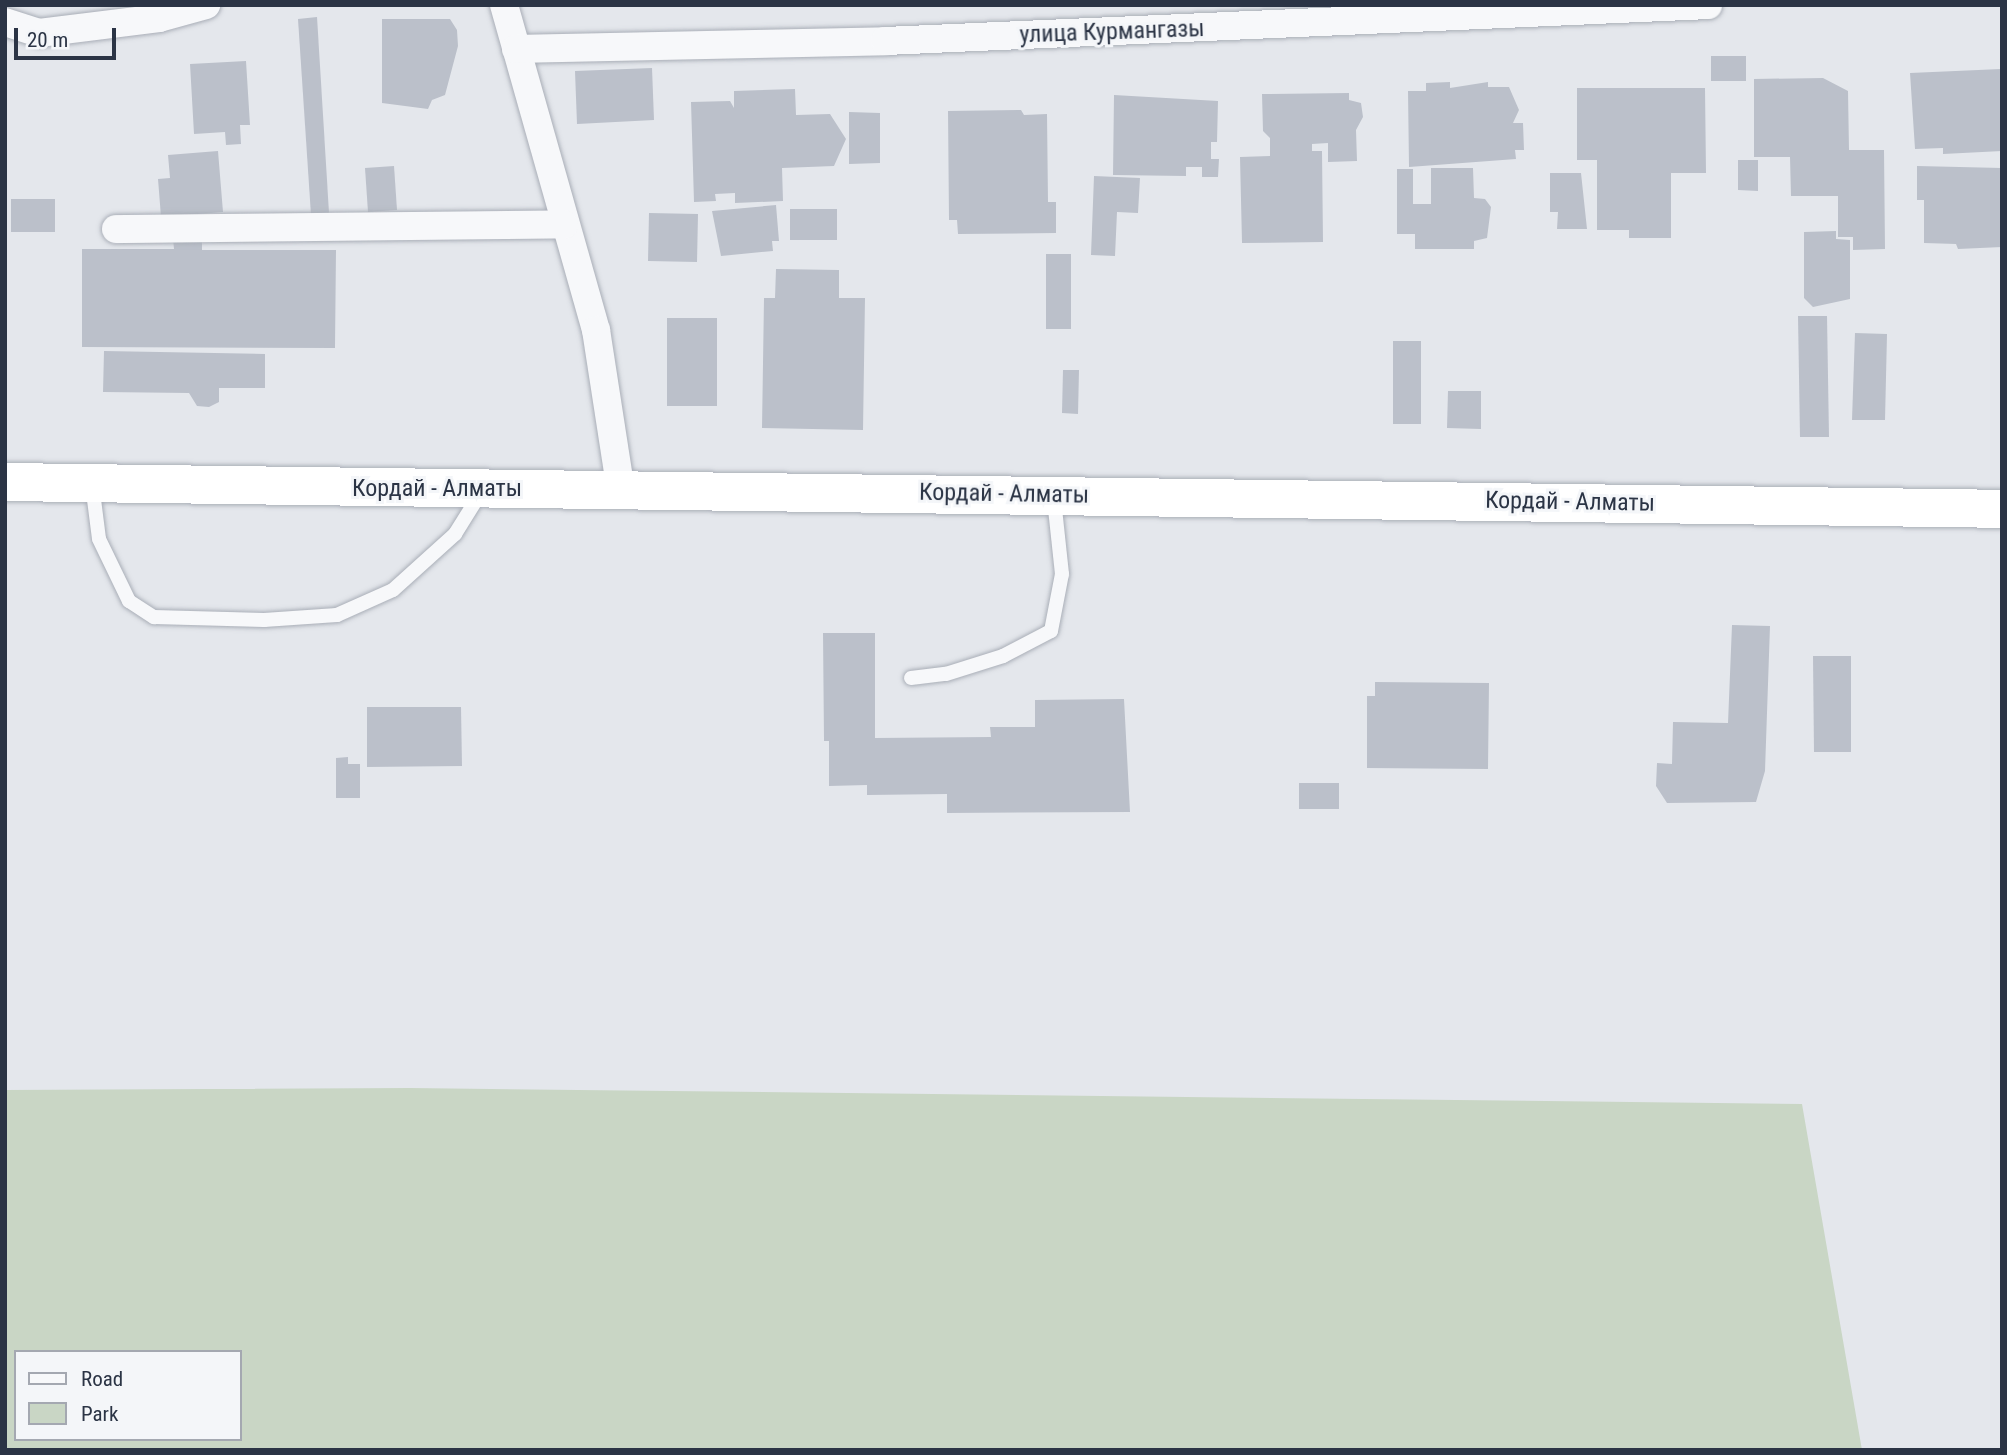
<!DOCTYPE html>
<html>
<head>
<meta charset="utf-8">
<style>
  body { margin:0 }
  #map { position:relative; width:2007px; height:1455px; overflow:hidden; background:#e4e7ec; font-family:"Roboto Condensed",sans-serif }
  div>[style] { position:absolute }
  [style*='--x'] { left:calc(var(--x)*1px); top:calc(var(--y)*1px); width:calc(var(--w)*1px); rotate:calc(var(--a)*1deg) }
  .green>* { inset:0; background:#c9d6c5 }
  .building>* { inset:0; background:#bbc0ca }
  .roads { filter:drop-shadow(0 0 2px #a9aeb7) drop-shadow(0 0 2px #a9aeb7) }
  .service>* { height:14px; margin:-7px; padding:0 7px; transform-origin:7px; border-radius:7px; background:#f7f8fa }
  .minor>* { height:28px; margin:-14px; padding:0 14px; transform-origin:14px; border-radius:14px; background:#f7f8fa }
  .trunk>* { height:38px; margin:-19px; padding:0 19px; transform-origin:19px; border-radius:19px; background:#fff }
  span { translate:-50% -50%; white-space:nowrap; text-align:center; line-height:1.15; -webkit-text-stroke:6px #f4f6f9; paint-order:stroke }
  .street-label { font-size:24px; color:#2b3445 }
  .frame { position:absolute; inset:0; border:7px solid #2b3445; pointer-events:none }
  .legend { position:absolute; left:14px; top:1350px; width:228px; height:91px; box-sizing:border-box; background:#f4f6f9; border:2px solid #a4a8b1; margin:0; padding:9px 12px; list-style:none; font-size:21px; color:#2b3445 }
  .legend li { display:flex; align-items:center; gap:14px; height:35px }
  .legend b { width:35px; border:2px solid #a4a8b1 }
  .scale { position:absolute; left:14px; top:28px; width:102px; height:32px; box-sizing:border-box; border:4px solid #2b3445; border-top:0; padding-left:9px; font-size:21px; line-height:24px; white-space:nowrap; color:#2b3445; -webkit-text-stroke:5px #f4f6f9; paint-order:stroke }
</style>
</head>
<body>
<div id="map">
  <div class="green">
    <div style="clip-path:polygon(evenodd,410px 1088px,1802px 1104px,1862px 1450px,5px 1450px,5px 1090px,410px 1088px,16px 1352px,240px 1352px,240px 1439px,16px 1439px,16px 1352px)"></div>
  </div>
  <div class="building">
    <div style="clip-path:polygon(317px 17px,329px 213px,311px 215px,298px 19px)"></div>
    <div style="clip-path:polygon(382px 19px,450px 19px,457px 30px,458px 46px,445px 95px,432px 100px,428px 109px,382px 103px)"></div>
    <div style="clip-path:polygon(1711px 56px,1746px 56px,1746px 81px,1711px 81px)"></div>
    <div style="clip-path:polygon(246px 61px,250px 125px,240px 125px,241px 144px,226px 145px,225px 132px,194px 134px,190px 64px)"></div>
    <div style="clip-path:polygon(652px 68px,654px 120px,577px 124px,575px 71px)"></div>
    <div style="clip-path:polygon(2001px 69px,2002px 151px,1943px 154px,1943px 148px,1915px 149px,1910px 73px)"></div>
    <div style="clip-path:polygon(1823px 78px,1848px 91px,1849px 150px,1884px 150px,1885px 249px,1853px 250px,1853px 237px,1838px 237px,1838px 196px,1791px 196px,1790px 157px,1754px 157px,1754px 79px)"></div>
    <div style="clip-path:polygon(1450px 82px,1450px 88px,1488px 82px,1488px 87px,1509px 87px,1519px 110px,1513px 123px,1523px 123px,1524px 150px,1515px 150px,1516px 159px,1409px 167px,1408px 91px,1426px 91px,1426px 83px)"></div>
    <div style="clip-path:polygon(1577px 88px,1705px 88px,1706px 173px,1671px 173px,1671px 238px,1629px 238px,1629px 230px,1597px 230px,1597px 160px,1577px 160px)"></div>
    <div style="clip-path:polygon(795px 89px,796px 115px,830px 114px,846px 139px,834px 166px,782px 168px,783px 201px,735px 203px,735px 193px,715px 194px,716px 201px,694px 202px,691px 102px,730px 101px,734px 108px,734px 91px)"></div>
    <div style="clip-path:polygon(1349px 93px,1349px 100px,1361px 103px,1363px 117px,1356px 130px,1357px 161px,1328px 162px,1328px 143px,1312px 144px,1312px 151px,1322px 151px,1323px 242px,1242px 243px,1240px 157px,1270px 156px,1270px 138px,1263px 131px,1262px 94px)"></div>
    <div style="clip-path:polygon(1114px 95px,1218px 101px,1217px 142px,1211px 142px,1211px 159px,1219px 159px,1218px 177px,1202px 177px,1202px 167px,1186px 167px,1186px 176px,1113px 175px)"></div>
    <div style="clip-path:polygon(1021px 110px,1024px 115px,1047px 114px,1048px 202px,1056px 202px,1056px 233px,958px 234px,957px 220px,949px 220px,948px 111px)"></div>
    <div style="clip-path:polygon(849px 112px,880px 113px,880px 163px,849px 164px)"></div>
    <div style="clip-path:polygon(218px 151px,223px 212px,161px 217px,158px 179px,170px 178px,168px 155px)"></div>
    <div style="clip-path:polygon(1738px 160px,1758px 160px,1758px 191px,1738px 190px)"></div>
    <div style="clip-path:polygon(394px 166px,397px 210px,368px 212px,365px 168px)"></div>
    <div style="clip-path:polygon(1917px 166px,2002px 168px,2002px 247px,1958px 249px,1956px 244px,1924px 243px,1924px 200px,1917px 200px)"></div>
    <div style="clip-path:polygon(1431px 168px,1473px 168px,1474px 198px,1485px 199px,1491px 207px,1487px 238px,1474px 241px,1474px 249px,1415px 249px,1415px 234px,1397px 234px,1397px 169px,1413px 169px,1413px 204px,1431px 204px)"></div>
    <div style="clip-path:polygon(1550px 173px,1581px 173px,1587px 229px,1557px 229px,1558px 212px,1550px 212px)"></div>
    <div style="clip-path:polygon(1094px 176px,1140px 178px,1138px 213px,1117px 212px,1115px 256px,1091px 255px)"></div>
    <div style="clip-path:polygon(11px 199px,55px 199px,55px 232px,11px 232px)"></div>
    <div style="clip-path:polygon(776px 205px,779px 241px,772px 241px,773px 251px,721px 256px,712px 211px)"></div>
    <div style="clip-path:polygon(790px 209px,837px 209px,837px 240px,790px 240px)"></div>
    <div style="clip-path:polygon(649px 213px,698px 214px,697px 262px,648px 261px)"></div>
    <div style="clip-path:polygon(1836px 231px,1836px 239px,1850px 240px,1850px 299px,1813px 307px,1804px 298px,1804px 232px)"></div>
    <div style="clip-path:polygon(173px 238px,202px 238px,202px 250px,336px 250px,335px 348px,82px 347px,82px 249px,174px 249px)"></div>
    <div style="clip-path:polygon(1046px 254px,1071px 254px,1071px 329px,1046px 329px)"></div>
    <div style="clip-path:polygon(776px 269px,839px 270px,839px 298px,865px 298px,863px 430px,762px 428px,764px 298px,775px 298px)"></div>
    <div style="clip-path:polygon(1798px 316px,1827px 316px,1829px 437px,1800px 437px)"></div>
    <div style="clip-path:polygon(667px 318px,717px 318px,717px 406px,667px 406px)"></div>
    <div style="clip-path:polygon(1855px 333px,1887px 334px,1885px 420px,1852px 420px)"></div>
    <div style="clip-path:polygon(1393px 341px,1421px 341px,1421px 424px,1393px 424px)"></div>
    <div style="clip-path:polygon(104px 351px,265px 354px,265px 388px,219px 388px,219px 402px,209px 407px,197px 406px,189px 393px,103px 392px)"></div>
    <div style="clip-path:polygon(1063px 370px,1079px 370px,1078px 414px,1062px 413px)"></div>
    <div style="clip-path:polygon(1448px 391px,1481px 391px,1481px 429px,1447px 428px)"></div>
    <div style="clip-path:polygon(1732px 625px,1770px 626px,1765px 771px,1756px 802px,1667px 803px,1656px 786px,1657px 763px,1672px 764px,1673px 722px,1728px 723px)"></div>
    <div style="clip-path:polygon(823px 633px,875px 633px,875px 738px,991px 737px,990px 727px,1035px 727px,1035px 700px,1124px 699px,1130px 812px,947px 813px,947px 794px,867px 795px,867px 785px,829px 786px,829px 741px,824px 741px)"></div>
    <div style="clip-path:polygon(1813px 656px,1851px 656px,1851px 752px,1814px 752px)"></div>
    <div style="clip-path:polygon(1375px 682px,1489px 683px,1488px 769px,1367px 768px,1367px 696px,1375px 696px)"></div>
    <div style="clip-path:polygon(367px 707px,461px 707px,462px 766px,367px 767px)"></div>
    <div style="clip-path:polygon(348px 757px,348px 764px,360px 764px,360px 798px,336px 798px,336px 758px)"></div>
    <div style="clip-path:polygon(1299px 783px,1339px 783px,1339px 809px,1299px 809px)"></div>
  </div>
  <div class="roads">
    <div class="service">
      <div style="--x:92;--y:484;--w:55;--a:82.7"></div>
      <div style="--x:99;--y:539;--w:69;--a:64.2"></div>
      <div style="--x:129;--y:601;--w:30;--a:33"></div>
      <div style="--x:154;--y:617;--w:110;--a:1.6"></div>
      <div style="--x:264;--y:620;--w:73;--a:-3.9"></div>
      <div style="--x:337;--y:615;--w:61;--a:-24.1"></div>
      <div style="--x:393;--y:590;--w:84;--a:-42.1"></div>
      <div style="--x:455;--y:534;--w:47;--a:-58"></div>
      <div style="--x:911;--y:678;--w:35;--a:-7"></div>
      <div style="--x:946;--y:674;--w:60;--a:-17.5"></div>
      <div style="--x:1003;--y:656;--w:54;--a:-27.5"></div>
      <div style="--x:1051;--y:631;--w:58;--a:-79.1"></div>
      <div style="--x:1062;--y:574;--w:75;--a:-96.1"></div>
    </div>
    <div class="minor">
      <div style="--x:504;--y:5;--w:338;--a:74.2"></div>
      <div style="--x:596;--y:330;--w:163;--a:81.2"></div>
      <div style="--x:5;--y:22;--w:36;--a:18"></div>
      <div style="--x:39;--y:33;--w:121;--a:-7.1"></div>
      <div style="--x:159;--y:18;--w:49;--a:-15.5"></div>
      <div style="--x:516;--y:49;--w:369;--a:-1.2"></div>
      <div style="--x:885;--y:41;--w:824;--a:-2.5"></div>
      <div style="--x:116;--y:229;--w:448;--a:-0.6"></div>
    </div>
    <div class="trunk">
      <div style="--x:5;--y:482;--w:1997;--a:0.77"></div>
    </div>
  </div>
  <div class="street-label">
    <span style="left:1112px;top:32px;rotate:-2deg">улица Курмангазы</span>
    <span style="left:437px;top:489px">Кордай - Алматы</span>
    <span style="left:1004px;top:494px;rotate:1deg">Кордай - Алматы</span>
    <span style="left:1570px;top:502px;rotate:1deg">Кордай - Алматы</span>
  </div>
  <div class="frame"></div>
  <ul class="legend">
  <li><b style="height:9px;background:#f7f8fa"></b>Road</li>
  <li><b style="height:19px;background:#c9d6c5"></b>Park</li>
  </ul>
  <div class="scale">20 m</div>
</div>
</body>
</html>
